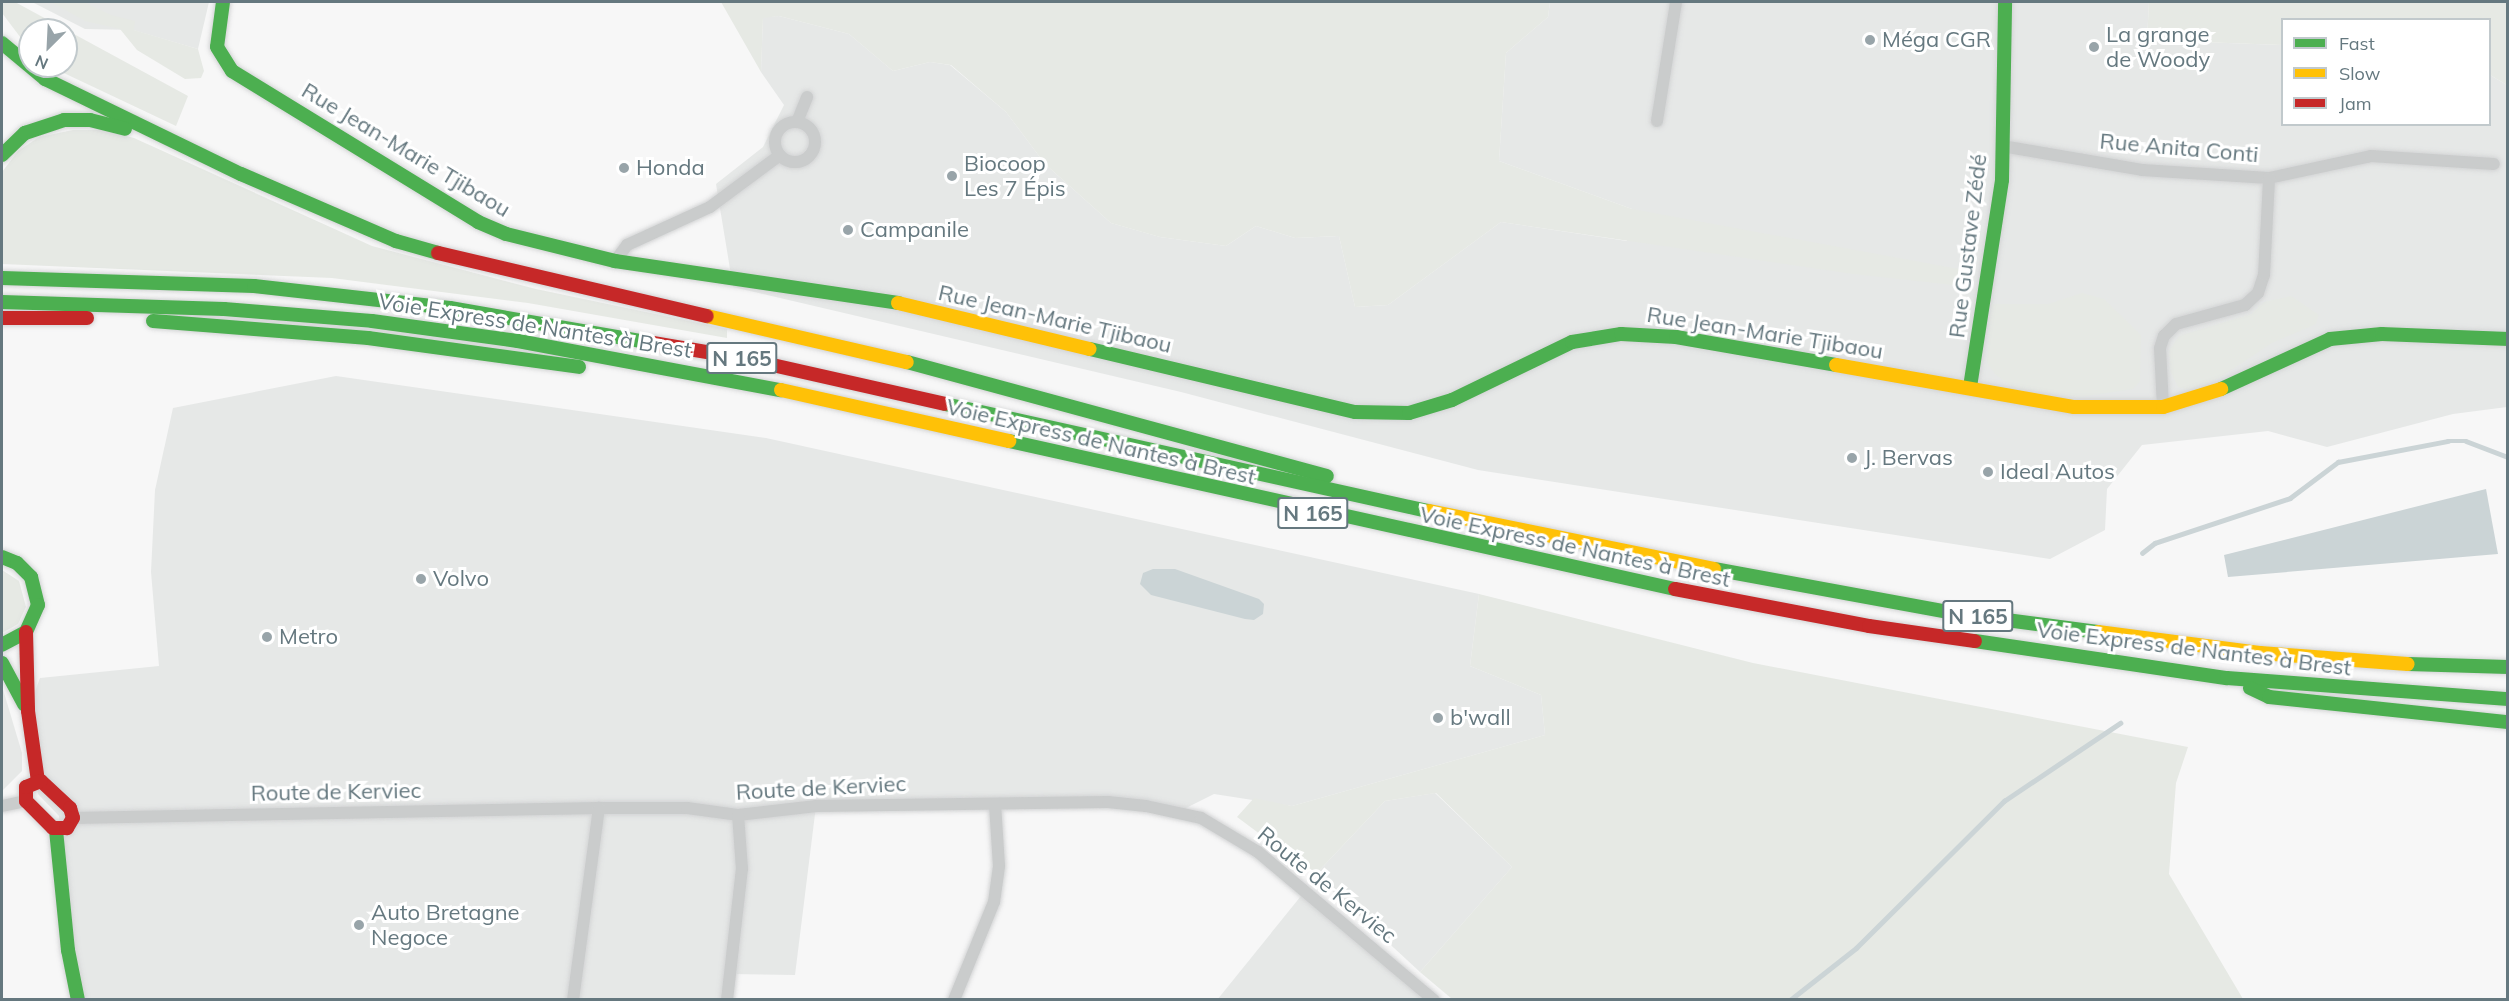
<!DOCTYPE html>
<html>
<head>
<meta charset="utf-8">
<style>
  body { margin:0 }
  #map { position:relative; width:2509px; height:1001px; overflow:hidden; background:#f7f7f7; font-family:Mulish,sans-serif }
  div>[style] { position:absolute }
  [style*='--x'] { left:calc(var(--x)*1px); top:calc(var(--y)*1px); width:calc(var(--w)*1px); rotate:calc(var(--a)*1deg) }
  .built>* { inset:0; background:#e6e8e7 }
  .green>* { inset:0; background:#e6e9e4 }
  .water>* { inset:0; background:#cbd4d6 }
  .stream>* { height:4.5px; margin:-2.25px; padding:0 2.25px; transform-origin:2.25px; border-radius:2.25px; background:#cbd4d6 }
  .roads { filter:drop-shadow(0 0 2px #d3d4d5) drop-shadow(0 0 2px #d3d4d5) }
  .street>* { height:12px; margin:-6px; padding:0 6px; transform-origin:6px; border-radius:6px; background:#cacccc }
  .street>.ring { margin:-6px; padding:0; box-sizing:content-box; background:none; border:12px solid #cacccc; border-radius:50% }
  .fast>* { height:14px; margin:-7px; padding:0 7px; transform-origin:7px; border-radius:7px; background:#4caf50 }
  .slow>* { height:14px; margin:-7px; padding:0 7px; transform-origin:7px; border-radius:7px; background:#ffc107 }
  .jam>* { height:14px; margin:-7px; padding:0 7px; transform-origin:7px; border-radius:7px; background:#c62828 }
  .dots>* { width:16px; height:16px; translate:-50% -50%; box-sizing:border-box; border:3px solid #fff; border-radius:50% }
  span { translate:-50% -50%; white-space:nowrap; text-align:center; line-height:1.15; -webkit-text-stroke:6px #fff; paint-order:stroke }
  .shield-label span { padding:2px 4px; background:#fff; border:2px solid; border-radius:4px; -webkit-text-stroke-width:0 }
  .shield-label { font-size:21px; color:#65787f; font-weight:700 }
  .poi-label { font-size:22px; color:#65787f }
  .left { translate:0 -50%; text-align:left }
  .street-label { font-size:22px; color:#65787f }
  .frame { position:absolute; inset:0; border:3px solid #65787f; pointer-events:none }
  .legend { position:absolute; left:2281px; top:18px; width:210px; height:108px; box-sizing:border-box; background:#fff; border:2px solid #c1c9cc; margin:0; padding:8px 10px; list-style:none; font-size:18px; color:#65787f }
  .legend li { display:flex; align-items:center; gap:12px; height:30px }
  .legend b { width:30px; border:2px solid #c1c9cc }
  .north { position:absolute; left:18px; top:18px; width:60px; height:60px; box-sizing:border-box; background:#fff; border:2px solid #c1c9cc; border-radius:50%; rotate:204deg; font-size:16px; font-weight:700; line-height:24px; text-align:center; color:#65787f }
  .north::after { content:''; display:block; margin:auto; width:21px; height:27px; background:#98a4a9; clip-path:polygon(50% 0,100% 100%,50% 72%,0 100%) }
</style>
</head>
<body>
<div id="map">
  <div class="built">
    <div style="clip-path:polygon(32px 2px,209px 2px,198px 49px,133px 30px,85px 29px)"></div>
    <div style="clip-path:polygon(1550px 2px,2149px 2px,2147px 40px,2282px 45px,2282px 124px,2490px 124px,2490px 75px,2507px 85px,2507px 407px,2453px 414px,2327px 447px,2268px 431px,2142px 445px,2107px 489px,2105px 530px,2050px 559px,1478px 470px,1181px 392px,733px 287px,716px 184px,763px 147px,784px 105px,761px 72px,763px 17px,779px 16px,849px 34px,893px 71px,930px 62px,950px 65px,1006px 112px,1045px 164px,1111px 223px,1160px 237px,1226px 246px,1256px 226px,1295px 238px,1339px 236px,1355px 307px,1388px 305px,1501px 222px,1627px 241px,1632px 209px,1499px 161px,1506px 53px,1548px 17px)"></div>
    <div style="clip-path:polygon(336px 376px,766px 438px,1479px 594px,1470px 666px,1541px 695px,1545px 735px,1292px 806px,1214px 794px,1178px 812px,1146px 806px,816px 806px,795px 975px,730px 974px,727px 999px,78px 1000px,68px 950px,59px 816px,38px 794px,28px 711px,40px 678px,159px 666px,151px 572px,155px 490px,173px 408px)"></div>
    <div style="clip-path:polygon(2px 686px,22px 753px,22px 771px,2px 791px)"></div>
    <div style="clip-path:polygon(1435px 793px,1512px 867px,1420px 972px,1315px 875px,1385px 801px)"></div>
    <div style="clip-path:polygon(1305px 891px,1434px 1000px,1217px 1000px)"></div>
  </div>
  <div class="green">
    <div style="clip-path:polygon(2px 2px,15px 2px,188px 96px,176px 126px,49px 66px,66px 66px,66px 30px,30px 30px,30px 50px,2px 13px)"></div>
    <div style="clip-path:polygon(51px 2px,84px 2px,111px 15px,135px 21px,134px 30px,198px 49px,204px 71px,201px 78px,185px 79px,137px 50px,120px 29px,85px 21px)"></div>
    <div style="clip-path:polygon(721px 2px,1550px 2px,1548px 17px,1506px 53px,1499px 161px,1632px 209px,1975px 272px,1972px 287px,1853px 274px,1501px 222px,1388px 305px,1355px 307px,1339px 236px,1295px 238px,1256px 226px,1226px 246px,1160px 237px,1111px 223px,1045px 164px,1006px 112px,951px 65px,930px 62px,893px 71px,849px 34px,779px 16px,763px 18px,761px 72px)"></div>
    <div style="clip-path:polygon(2149px 2px,2507px 2px,2507px 85px,2490px 75px,2490px 20px,2282px 20px,2282px 45px,2147px 40px)"></div>
    <div style="clip-path:polygon(73px 130px,102px 130px,134px 138px,372px 246px,536px 289px,727px 329px,727px 338px,528px 303px,332px 278px,2px 264px,2px 172px,18px 151px,39px 137px)"></div>
    <div style="clip-path:polygon(2082px 293px,2104px 299px,2141px 335px,2140px 381px,2133px 389px,2081px 397px,2015px 389px,1995px 374px,1987px 363px,1991px 304px,2048px 304px)"></div>
    <div style="clip-path:polygon(2291px 296px,2319px 315px,2316px 324px,2272px 343px,2221px 377px,2190px 390px,2178px 387px,2171px 373px,2169px 351px,2179px 336px,2251px 314px,2264px 302px)"></div>
    <div style="clip-path:polygon(2px 570px,19px 581px,26px 607px,18px 624px,2px 633px)"></div>
    <div style="clip-path:polygon(1479px 594px,1753px 663px,2188px 747px,2176px 783px,2169px 874px,2243px 999px,1452px 999px,1420px 972px,1512px 867px,1436px 793px,1385px 801px,1315px 875px,1237px 817px,1254px 798px,1292px 806px,1545px 735px,1541px 695px,1470px 666px)"></div>
  </div>
  <div class="water">
    <div style="clip-path:polygon(2486px 489px,2498px 554px,2228px 577px,2224px 555px)"></div>
    <div style="clip-path:polygon(1153px 569px,1175px 569px,1259px 599px,1264px 604px,1263px 614px,1254px 620px,1245px 619px,1151px 595px,1140px 584px,1143px 573px)"></div>
  </div>
  <div class="stream">
    <div style="--x:2142;--y:553;--w:16;--a:-38"></div>
    <div style="--x:2155;--y:543;--w:142;--a:-18.4"></div>
    <div style="--x:2290;--y:498;--w:60;--a:-36.9"></div>
    <div style="--x:2338;--y:462;--w:112;--a:-10.8"></div>
    <div style="--x:2448;--y:441;--w:18;--a:0"></div>
    <div style="--x:2466;--y:441;--w:45;--a:20.9"></div>
    <div style="--x:1790;--y:1000;--w:84;--a:-38.2"></div>
    <div style="--x:1856;--y:948;--w:209;--a:-44.8"></div>
    <div style="--x:2004;--y:801;--w:140;--a:-33.9"></div>
  </div>
  <div class="roads">
    <div class="street">
      <div style="--x:1657;--y:121;--w:121;--a:-80.9"></div>
      <div style="--x:797;--y:122;--w:27;--a:-68"></div>
      <div class="ring" style="left:775px;top:122px;width:28px;height:28px"></div>
      <div style="--x:2002;--y:146;--w:142;--a:9.7"></div>
      <div style="--x:2142;--y:170;--w:127;--a:3.6"></div>
      <div style="--x:2269;--y:178;--w:104;--a:-12.2"></div>
      <div style="--x:2371;--y:156;--w:123;--a:3.7"></div>
      <div style="--x:615;--y:261;--w:20;--a:-53"></div>
      <div style="--x:627;--y:245;--w:91;--a:-24.6"></div>
      <div style="--x:710;--y:207;--w:87;--a:-36.6"></div>
      <div style="--x:2163;--y:407;--w:59;--a:-92.9"></div>
      <div style="--x:2160;--y:348;--w:13;--a:-72"></div>
      <div style="--x:2164;--y:336;--w:17;--a:-45"></div>
      <div style="--x:2176;--y:324;--w:72;--a:-15.4"></div>
      <div style="--x:2245;--y:305;--w:18;--a:-43"></div>
      <div style="--x:2258;--y:293;--w:19;--a:-72"></div>
      <div style="--x:2264;--y:275;--w:97;--a:-87"></div>
      <div style="--x:2;--y:806;--w:25;--a:-12"></div>
      <div style="--x:73;--y:818;--w:526;--a:-1.09"></div>
      <div style="--x:599;--y:808;--w:88;--a:0"></div>
      <div style="--x:687;--y:808;--w:51;--a:7.8"></div>
      <div style="--x:738;--y:815;--w:79;--a:-6.6"></div>
      <div style="--x:816;--y:806;--w:292;--a:-0.8"></div>
      <div style="--x:1108;--y:802;--w:38;--a:6"></div>
      <div style="--x:1146;--y:806;--w:56;--a:12.3"></div>
      <div style="--x:1201;--y:818;--w:66;--a:30.8"></div>
      <div style="--x:1258;--y:852;--w:230;--a:40.1"></div>
      <div style="--x:573;--y:1000;--w:194;--a:-82.3"></div>
      <div style="--x:727;--y:1000;--w:132;--a:-83.5"></div>
      <div style="--x:742;--y:869;--w:54;--a:-94.2"></div>
      <div style="--x:954;--y:1000;--w:106;--a:-67.8"></div>
      <div style="--x:994;--y:902;--w:36;--a:-82"></div>
      <div style="--x:999;--y:866;--w:62;--a:-93.7"></div>
    </div>
    <div class="fast">
      <div style="--x:223;--y:2;--w:45;--a:97.6"></div>
      <div style="--x:217;--y:47;--w:28;--a:58"></div>
      <div style="--x:232;--y:71;--w:289;--a:31.5"></div>
      <div style="--x:478;--y:222;--w:30;--a:23"></div>
      <div style="--x:506;--y:234;--w:112;--a:13.9"></div>
      <div style="--x:615;--y:261;--w:286;--a:8.4"></div>
      <div style="--x:2;--y:43;--w:56;--a:39.9"></div>
      <div style="--x:45;--y:79;--w:218;--a:25.9"></div>
      <div style="--x:241;--y:174;--w:169;--a:23.4"></div>
      <div style="--x:396;--y:241;--w:44;--a:15.9"></div>
      <div style="--x:2;--y:155;--w:32;--a:-44"></div>
      <div style="--x:25;--y:133;--w:41;--a:-18.4"></div>
      <div style="--x:64;--y:120;--w:26;--a:0"></div>
      <div style="--x:90;--y:120;--w:36;--a:14"></div>
      <div style="--x:2;--y:278;--w:252;--a:1.8"></div>
      <div style="--x:254;--y:286;--w:197;--a:6.4"></div>
      <div style="--x:450;--y:308;--w:206;--a:9.8"></div>
      <div style="--x:2;--y:302;--w:222;--a:1.8"></div>
      <div style="--x:224;--y:309;--w:148;--a:4.6"></div>
      <div style="--x:372;--y:321;--w:147;--a:7.8"></div>
      <div style="--x:518;--y:341;--w:268;--a:10.6"></div>
      <div style="--x:153;--y:321;--w:216;--a:4.5"></div>
      <div style="--x:368;--y:338;--w:213;--a:7.8"></div>
      <div style="--x:1090;--y:349;--w:272;--a:13.4"></div>
      <div style="--x:1355;--y:412;--w:54;--a:1.1"></div>
      <div style="--x:1409;--y:413;--w:45;--a:-16.8"></div>
      <div style="--x:1452;--y:400;--w:133;--a:-25.8"></div>
      <div style="--x:1572;--y:342;--w:50;--a:-9.3"></div>
      <div style="--x:1621;--y:334;--w:55;--a:3.1"></div>
      <div style="--x:1676;--y:337;--w:162;--a:9.9"></div>
      <div style="--x:907;--y:362;--w:435;--a:15.2"></div>
      <div style="--x:1970;--y:387;--w:209;--a:-81.2"></div>
      <div style="--x:2002;--y:180;--w:178;--a:-89"></div>
      <div style="--x:2221;--y:389;--w:120;--a:-24.6"></div>
      <div style="--x:2330;--y:339;--w:52;--a:-5.5"></div>
      <div style="--x:2382;--y:334;--w:126;--a:2.3"></div>
      <div style="--x:945;--y:404;--w:496;--a:12.5"></div>
      <div style="--x:1009;--y:441;--w:682;--a:12.53"></div>
      <div style="--x:2;--y:557;--w:16;--a:22"></div>
      <div style="--x:17;--y:563;--w:20;--a:45"></div>
      <div style="--x:31;--y:577;--w:29;--a:76"></div>
      <div style="--x:38;--y:605;--w:30;--a:114"></div>
      <div style="--x:26;--y:632;--w:27;--a:152"></div>
      <div style="--x:1714;--y:569;--w:243;--a:10.4"></div>
      <div style="--x:1953;--y:613;--w:146;--a:7.5"></div>
      <div style="--x:1975;--y:641;--w:255;--a:8.4"></div>
      <div style="--x:2227;--y:678;--w:282;--a:4.3"></div>
      <div style="--x:2;--y:663;--w:47;--a:61.8"></div>
      <div style="--x:2408;--y:664;--w:100;--a:1.7"></div>
      <div style="--x:2250;--y:688;--w:21;--a:25"></div>
      <div style="--x:2269;--y:697;--w:240;--a:6"></div>
      <div style="--x:56;--y:830;--w:121;--a:84.3"></div>
      <div style="--x:68;--y:950;--w:51;--a:78.7"></div>
    </div>
    <div class="slow">
      <div style="--x:898;--y:303;--w:197;--a:13.5"></div>
      <div style="--x:707;--y:316;--w:205;--a:13"></div>
      <div style="--x:1836;--y:365;--w:242;--a:10"></div>
      <div style="--x:2074;--y:407;--w:89;--a:0"></div>
      <div style="--x:2163;--y:407;--w:61;--a:-17.2"></div>
      <div style="--x:781;--y:390;--w:234;--a:12.6"></div>
      <div style="--x:1429;--y:511;--w:291;--a:11.5"></div>
      <div style="--x:2098;--y:632;--w:163;--a:7.4"></div>
      <div style="--x:2260;--y:653;--w:148;--a:4.3"></div>
    </div>
    <div class="jam">
      <div style="--x:438;--y:253;--w:276;--a:13.2"></div>
      <div style="--x:2;--y:318;--w:85;--a:0"></div>
      <div style="--x:653;--y:343;--w:85;--a:9.5"></div>
      <div style="--x:737;--y:357;--w:213;--a:12.7"></div>
      <div style="--x:1675;--y:589;--w:197;--a:10.8"></div>
      <div style="--x:1869;--y:626;--w:107;--a:8.1"></div>
      <div style="--x:26;--y:632;--w:79;--a:88.5"></div>
      <div style="--x:28;--y:711;--w:71;--a:81.9"></div>
      <div style="--x:41;--y:781;--w:40;--a:43"></div>
      <div style="--x:70;--y:808;--w:10;--a:73"></div>
      <div style="--x:73;--y:818;--w:12;--a:121"></div>
      <div style="--x:67;--y:828;--w:14;--a:180"></div>
      <div style="--x:53;--y:828;--w:38;--a:-135"></div>
      <div style="--x:26;--y:801;--w:14;--a:-90"></div>
      <div style="--x:26;--y:787;--w:16;--a:-22"></div>
    </div>
  </div>
  <div class="dots">
    <div style="left:1870px;top:40px;background:#98a4a9"></div>
    <div style="left:2094px;top:47px;background:#98a4a9"></div>
    <div style="left:624px;top:168px;background:#98a4a9"></div>
    <div style="left:952px;top:176px;background:#98a4a9"></div>
    <div style="left:848px;top:230px;background:#98a4a9"></div>
    <div style="left:1852px;top:458px;background:#98a4a9"></div>
    <div style="left:1988px;top:472px;background:#98a4a9"></div>
    <div style="left:421px;top:579px;background:#98a4a9"></div>
    <div style="left:267px;top:637px;background:#98a4a9"></div>
    <div style="left:1438px;top:718px;background:#98a4a9"></div>
    <div style="left:359px;top:925px;background:#98a4a9"></div>
  </div>
  <div class="shield-label">
    <span style="left:742px;top:358px">N 165</span>
    <span style="left:1313px;top:513px">N 165</span>
    <span style="left:1978px;top:616px">N 165</span>
  </div>
  <div class="poi-label">
    <span class="left" style="left:2106px;top:47px">La grange<br>de Woody</span>
    <span class="left" style="left:1882px;top:40px">Méga CGR</span>
    <span class="left" style="left:964px;top:176px">Biocoop<br>Les 7 Épis</span>
    <span class="left" style="left:636px;top:168px">Honda</span>
    <span class="left" style="left:860px;top:230px">Campanile</span>
    <span class="left" style="left:1864px;top:458px">J. Bervas</span>
    <span class="left" style="left:2000px;top:472px">Ideal Autos</span>
    <span class="left" style="left:433px;top:579px">Volvo</span>
    <span class="left" style="left:279px;top:637px">Metro</span>
    <span class="left" style="left:1450px;top:718px">b'wall</span>
    <span class="left" style="left:371px;top:925px">Auto Bretagne<br>Negoce</span>
  </div>
  <div class="street-label">
    <span style="left:2179px;top:148px;rotate:5deg">Rue Anita Conti</span>
    <span style="left:406px;top:150px;rotate:31deg">Rue Jean-Marie Tjibaou</span>
    <span style="left:1968px;top:246px;rotate:-83deg">Rue Gustave Zédé</span>
    <span style="left:1055px;top:319px;rotate:13deg">Rue Jean-Marie Tjibaou</span>
    <span style="left:535px;top:326px;rotate:9deg">Voie Express de Nantes à Brest</span>
    <span style="left:1765px;top:333px;rotate:9deg">Rue Jean-Marie Tjibaou</span>
    <span style="left:1101px;top:442px;rotate:13deg">Voie Express de Nantes à Brest</span>
    <span style="left:1575px;top:547px;rotate:12deg">Voie Express de Nantes à Brest</span>
    <span style="left:2194px;top:649px;rotate:7deg">Voie Express de Nantes à Brest</span>
    <span style="left:821px;top:788px;rotate:-3deg">Route de Kerviec</span>
    <span style="left:336px;top:792px;rotate:-1deg">Route de Kerviec</span>
    <span style="left:1327px;top:885px;rotate:39deg">Route de Kerviec</span>
  </div>
  <div class="frame"></div>
  <ul class="legend">
  <li><b style="height:8px;background:#4caf50"></b>Fast</li>
  <li><b style="height:8px;background:#ffc107"></b>Slow</li>
  <li><b style="height:8px;background:#c62828"></b>Jam</li>
  </ul>
  <div class="north">N</div>
</div>
</body>
</html>
